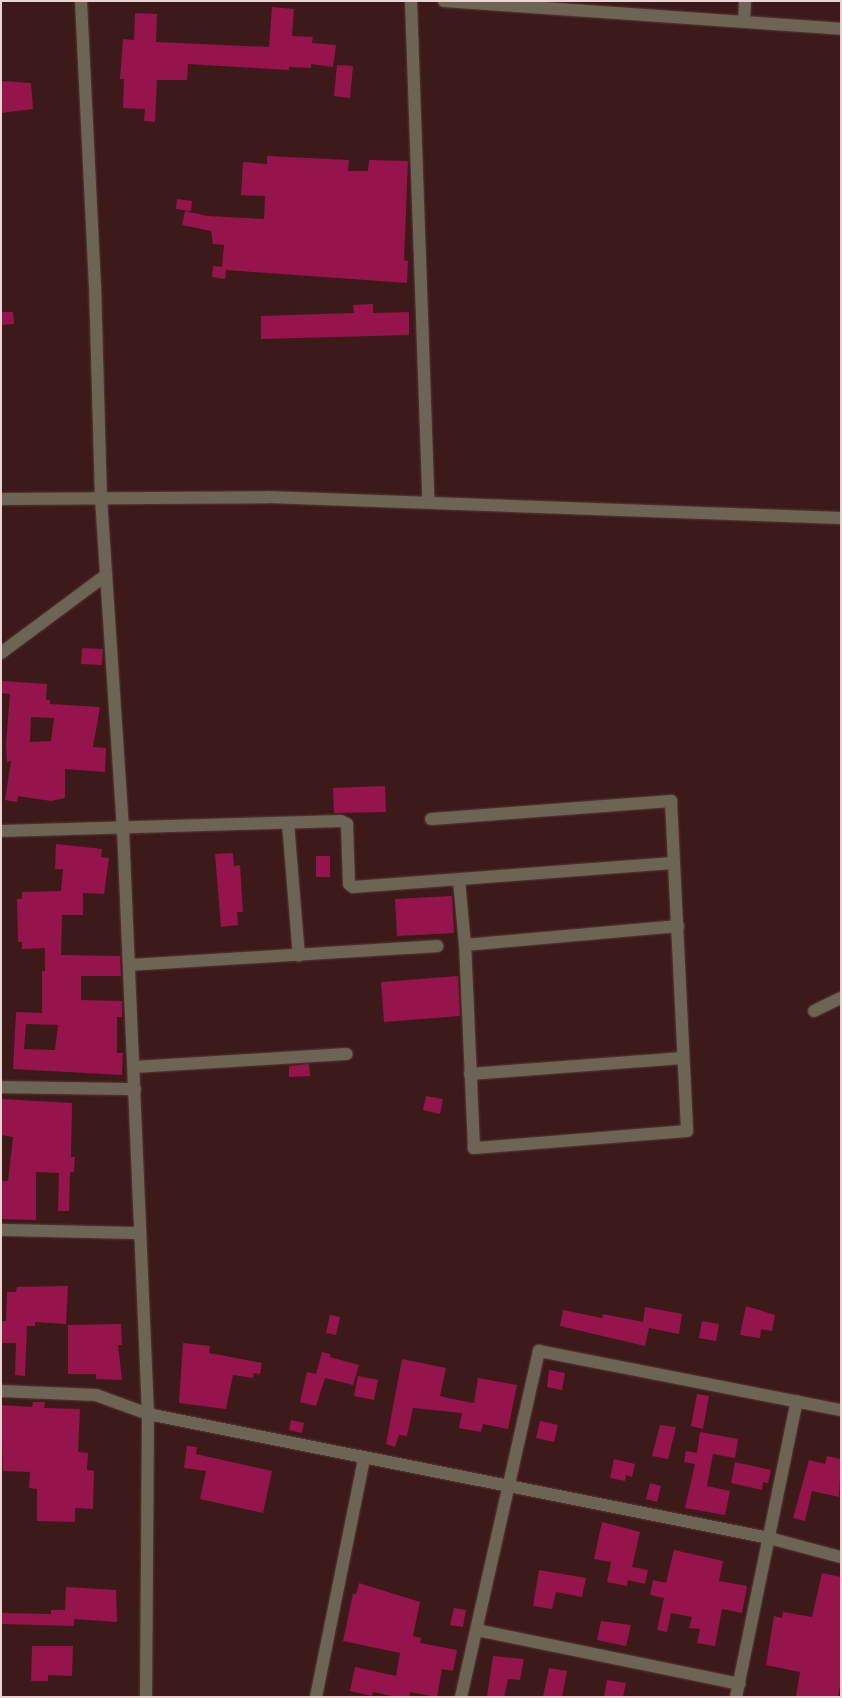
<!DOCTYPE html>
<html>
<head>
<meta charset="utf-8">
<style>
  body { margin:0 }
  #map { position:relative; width:842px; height:1698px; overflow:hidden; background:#3c1a19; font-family:Inter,sans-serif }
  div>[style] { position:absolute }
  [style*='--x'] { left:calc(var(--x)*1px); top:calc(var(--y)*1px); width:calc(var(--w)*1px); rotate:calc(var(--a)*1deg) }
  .building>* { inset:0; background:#95144c }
  .roads { filter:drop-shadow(0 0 1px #583836) drop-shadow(0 0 1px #583836) }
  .minor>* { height:12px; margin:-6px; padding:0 6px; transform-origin:6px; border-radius:6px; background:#6c6455 }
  span { translate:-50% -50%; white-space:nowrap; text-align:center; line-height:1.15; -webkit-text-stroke:4px #190a09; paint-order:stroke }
  .frame { position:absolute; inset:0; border:2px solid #ebd3d1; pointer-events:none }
</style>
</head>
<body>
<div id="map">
  <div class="building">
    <div style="clip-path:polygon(272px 7px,294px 9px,292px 36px,313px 37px,312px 43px,336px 45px,333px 67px,311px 64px,311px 68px,289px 67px,289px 70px,188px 64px,187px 80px,157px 80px,155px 122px,144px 121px,145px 109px,123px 108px,124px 79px,120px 79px,123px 39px,134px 40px,135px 13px,157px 14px,156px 42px,269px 47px)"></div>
    <div style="clip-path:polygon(337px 65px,353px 66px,350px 98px,334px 96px)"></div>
    <div style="clip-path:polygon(1px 81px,31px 83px,33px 109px,1px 113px)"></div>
    <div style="clip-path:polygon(267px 156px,349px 160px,348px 171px,368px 171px,369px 160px,408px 161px,404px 260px,408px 261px,407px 283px,226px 270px,225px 279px,212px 277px,213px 266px,222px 267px,224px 245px,213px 244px,211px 231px,182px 225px,185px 211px,208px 216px,264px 219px,265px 196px,241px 195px,243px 162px,267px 164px)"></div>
    <div style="clip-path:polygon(177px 199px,192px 201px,191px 211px,176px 209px)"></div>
    <div style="clip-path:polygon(373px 304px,373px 313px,409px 312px,409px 335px,261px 339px,261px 316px,354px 313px,353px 305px)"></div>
    <div style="clip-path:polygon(1px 312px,13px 312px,14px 324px,1px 325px)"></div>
    <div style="clip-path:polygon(82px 648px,103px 649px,102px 665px,81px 664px)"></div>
    <div style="clip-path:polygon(evenodd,2px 681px,47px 684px,46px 700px,50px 700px,50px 704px,100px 707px,93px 747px,106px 748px,105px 772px,65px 769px,65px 798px,51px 801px,18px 796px,17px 802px,5px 800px,11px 761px,7px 762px,6px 744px,10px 694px,1px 693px,2px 681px,31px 717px,54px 718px,51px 741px,30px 742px,31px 717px)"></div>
    <div style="clip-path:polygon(385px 786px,386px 812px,334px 813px,333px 788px)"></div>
    <div style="clip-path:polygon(evenodd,56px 844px,102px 849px,101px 857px,109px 858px,104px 894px,83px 893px,83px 915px,62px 915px,61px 955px,120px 956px,121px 976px,81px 976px,81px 1000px,122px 1001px,122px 1017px,117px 1017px,117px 1053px,123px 1053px,122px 1075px,13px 1069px,16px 1012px,42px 1013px,42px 971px,45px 971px,45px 948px,22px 949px,22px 942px,18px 942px,17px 899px,22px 899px,22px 892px,61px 891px,63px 869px,55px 869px,56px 844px,26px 1024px,58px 1025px,55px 1050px,24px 1049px,26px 1024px)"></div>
    <div style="clip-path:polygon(233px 853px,234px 866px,240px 865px,243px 912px,237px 912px,238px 925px,221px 927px,215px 854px)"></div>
    <div style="clip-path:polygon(316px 856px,330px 856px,330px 877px,316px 877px)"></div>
    <div style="clip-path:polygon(452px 896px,454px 933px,397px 936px,395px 899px)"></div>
    <div style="clip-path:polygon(458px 976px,460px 1016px,384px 1022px,381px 982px)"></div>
    <div style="clip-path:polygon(309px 1064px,310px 1076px,289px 1077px,289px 1066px)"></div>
    <div style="clip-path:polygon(426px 1096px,443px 1099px,440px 1114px,423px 1110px)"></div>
    <div style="clip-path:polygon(1px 1099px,72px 1103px,71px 1157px,75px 1157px,74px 1172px,70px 1172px,69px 1211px,58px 1211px,59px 1173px,36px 1172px,36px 1220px,1px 1219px,1px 1181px,8px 1181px,13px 1137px,1px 1135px)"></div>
    <div style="clip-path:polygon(68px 1286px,66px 1324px,35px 1322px,35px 1326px,27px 1326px,25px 1376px,15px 1375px,16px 1343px,1px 1343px,2px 1321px,6px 1321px,7px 1292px,16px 1292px,17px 1287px)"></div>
    <div style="clip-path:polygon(746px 1306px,775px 1315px,772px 1331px,761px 1329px,760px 1338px,740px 1335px)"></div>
    <div style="clip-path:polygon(645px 1307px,682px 1314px,679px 1334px,649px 1328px,645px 1346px,560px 1326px,563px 1310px,602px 1318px,603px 1314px,643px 1322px)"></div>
    <div style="clip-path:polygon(330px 1315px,340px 1317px,336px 1335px,326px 1333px)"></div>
    <div style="clip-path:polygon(702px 1321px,719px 1324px,716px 1341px,699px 1338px)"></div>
    <div style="clip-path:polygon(121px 1324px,122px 1345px,118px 1345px,122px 1380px,96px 1379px,96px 1374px,68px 1374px,68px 1325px)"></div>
    <div style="clip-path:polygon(183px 1343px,210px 1346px,209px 1353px,262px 1363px,260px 1374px,254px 1373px,253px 1378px,233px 1375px,226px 1409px,179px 1403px)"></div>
    <div style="clip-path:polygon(322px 1352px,330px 1354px,330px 1357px,359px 1365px,353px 1385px,325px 1378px,316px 1406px,300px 1402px,307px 1372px,316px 1374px)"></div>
    <div style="clip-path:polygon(402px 1359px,446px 1368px,440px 1396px,452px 1399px,474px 1403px,478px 1378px,517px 1385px,508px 1429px,483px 1424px,481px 1432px,459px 1428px,462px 1413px,413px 1408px,407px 1436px,399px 1435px,395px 1447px,386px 1444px)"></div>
    <div style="clip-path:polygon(549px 1370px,565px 1373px,562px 1390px,547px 1387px)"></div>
    <div style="clip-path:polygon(358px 1376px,378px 1380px,374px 1400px,354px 1396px)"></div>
    <div style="clip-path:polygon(697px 1394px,709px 1396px,703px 1429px,691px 1426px)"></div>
    <div style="clip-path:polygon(33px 1402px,45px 1402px,44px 1408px,80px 1409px,78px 1452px,88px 1453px,87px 1470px,94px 1471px,93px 1509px,75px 1508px,75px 1522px,37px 1521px,37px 1489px,29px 1488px,30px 1472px,3px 1471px,1px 1405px,32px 1407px)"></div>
    <div style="clip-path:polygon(291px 1420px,304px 1423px,302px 1433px,289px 1430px)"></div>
    <div style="clip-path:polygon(540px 1421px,558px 1425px,554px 1442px,536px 1438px)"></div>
    <div style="clip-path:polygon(660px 1425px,676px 1427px,668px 1459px,652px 1456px)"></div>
    <div style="clip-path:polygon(700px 1432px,738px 1439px,735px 1458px,713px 1454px,707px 1486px,730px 1491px,725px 1515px,685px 1508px,695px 1464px,684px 1462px,686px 1451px,697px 1453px)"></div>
    <div style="clip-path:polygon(187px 1446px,197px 1447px,196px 1454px,272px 1471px,263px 1513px,200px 1499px,206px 1471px,184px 1468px)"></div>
    <div style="clip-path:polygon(827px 1456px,841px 1459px,839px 1497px,812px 1491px,805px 1521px,793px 1518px,809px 1460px,825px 1464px)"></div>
    <div style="clip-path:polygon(614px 1459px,635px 1464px,632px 1477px,626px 1475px,625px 1481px,610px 1478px)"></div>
    <div style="clip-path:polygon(735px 1462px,771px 1470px,768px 1483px,763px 1482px,762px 1490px,731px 1483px)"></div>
    <div style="clip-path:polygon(650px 1483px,661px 1486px,657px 1502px,646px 1499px)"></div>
    <div style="clip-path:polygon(602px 1522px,640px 1532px,632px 1567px,648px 1570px,645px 1584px,628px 1580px,627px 1586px,607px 1582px,611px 1562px,594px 1559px)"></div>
    <div style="clip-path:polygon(674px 1550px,723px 1561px,719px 1581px,747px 1586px,742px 1613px,722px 1609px,715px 1646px,697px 1643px,700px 1629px,689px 1628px,692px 1617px,671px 1613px,667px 1632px,657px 1630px,664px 1598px,650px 1595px,653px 1580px,666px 1583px)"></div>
    <div style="clip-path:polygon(539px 1570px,586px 1578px,582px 1597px,556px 1592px,552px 1609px,533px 1606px)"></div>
    <div style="clip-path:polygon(822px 1573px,841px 1577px,841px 1680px,838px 1697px,796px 1697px,800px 1672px,766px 1665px,774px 1616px,782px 1618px,783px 1612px,812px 1617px)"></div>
    <div style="clip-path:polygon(359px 1583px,420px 1602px,413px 1636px,421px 1638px,420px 1643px,457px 1650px,453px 1671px,442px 1669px,437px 1697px,410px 1692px,409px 1697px,397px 1697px,373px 1692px,372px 1696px,350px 1691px,355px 1667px,396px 1676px,400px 1653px,343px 1641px,353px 1594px,356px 1594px)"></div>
    <div style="clip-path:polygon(66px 1587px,116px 1590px,117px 1622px,74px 1619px,74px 1626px,1px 1624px,1px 1613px,51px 1614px,51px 1610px,65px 1610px)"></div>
    <div style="clip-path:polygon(454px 1608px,466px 1610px,463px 1627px,450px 1625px)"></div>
    <div style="clip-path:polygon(601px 1621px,631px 1625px,626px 1646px,597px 1640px)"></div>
    <div style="clip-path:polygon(32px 1646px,73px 1646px,72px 1676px,48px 1675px,48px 1681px,31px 1681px)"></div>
    <div style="clip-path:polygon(493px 1656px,524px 1659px,520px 1680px,508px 1679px,504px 1697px,487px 1697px)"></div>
    <div style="clip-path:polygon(549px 1668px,567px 1671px,562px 1697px,543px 1697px)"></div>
    <div style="clip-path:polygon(607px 1680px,626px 1683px,623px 1697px,604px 1697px)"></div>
  </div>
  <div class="roads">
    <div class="minor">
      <div style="--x:81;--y:1;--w:283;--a:87.2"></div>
      <div style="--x:95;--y:284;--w:214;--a:88.4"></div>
      <div style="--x:101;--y:498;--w:332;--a:86.2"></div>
      <div style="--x:123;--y:829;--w:586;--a:87.55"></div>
      <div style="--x:148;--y:1414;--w:283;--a:90.4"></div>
      <div style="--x:411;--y:1;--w:499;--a:88"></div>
      <div style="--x:444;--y:1;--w:398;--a:4"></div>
      <div style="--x:744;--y:21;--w:20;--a:-87"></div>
      <div style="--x:1;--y:499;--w:267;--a:-0.4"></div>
      <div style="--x:268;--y:497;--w:573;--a:2.1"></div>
      <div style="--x:1;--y:653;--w:131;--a:-36.6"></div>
      <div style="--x:431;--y:819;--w:241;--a:-4.3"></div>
      <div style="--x:671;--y:801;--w:330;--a:87.2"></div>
      <div style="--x:687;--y:1131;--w:214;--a:175.4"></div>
      <div style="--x:474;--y:1148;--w:203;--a:-92.5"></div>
      <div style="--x:465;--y:945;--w:65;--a:-95.3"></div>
      <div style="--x:288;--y:823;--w:133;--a:85.3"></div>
      <div style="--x:1;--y:831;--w:340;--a:-1.7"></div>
      <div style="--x:341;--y:821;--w:7;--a:27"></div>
      <div style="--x:347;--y:824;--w:60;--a:88.1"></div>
      <div style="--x:349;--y:884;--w:5;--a:37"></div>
      <div style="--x:353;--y:887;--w:321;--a:-4.3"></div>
      <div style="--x:465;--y:945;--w:214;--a:-5.1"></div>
      <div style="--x:129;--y:965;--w:309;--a:-3.5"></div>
      <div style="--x:814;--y:1011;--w:30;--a:-26"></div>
      <div style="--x:134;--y:1067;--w:213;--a:-3.5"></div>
      <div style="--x:470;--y:1074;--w:213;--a:-4.3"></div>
      <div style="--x:1;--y:1087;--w:134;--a:0.9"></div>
      <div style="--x:1;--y:1230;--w:137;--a:1.3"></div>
      <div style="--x:1;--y:1391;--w:95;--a:2.4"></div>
      <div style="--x:96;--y:1395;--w:55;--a:20.1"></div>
      <div style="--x:148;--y:1414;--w:633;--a:11.29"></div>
      <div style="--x:769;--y:1538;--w:74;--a:14.8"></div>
      <div style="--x:477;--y:1630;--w:268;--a:11.6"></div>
      <div style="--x:316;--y:1697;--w:243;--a:-78.6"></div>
      <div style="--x:461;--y:1697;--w:355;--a:-77.3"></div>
      <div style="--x:539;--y:1351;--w:308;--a:11.1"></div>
      <div style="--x:736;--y:1697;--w:302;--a:-78.4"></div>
    </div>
  </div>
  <div class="frame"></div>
</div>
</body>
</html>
